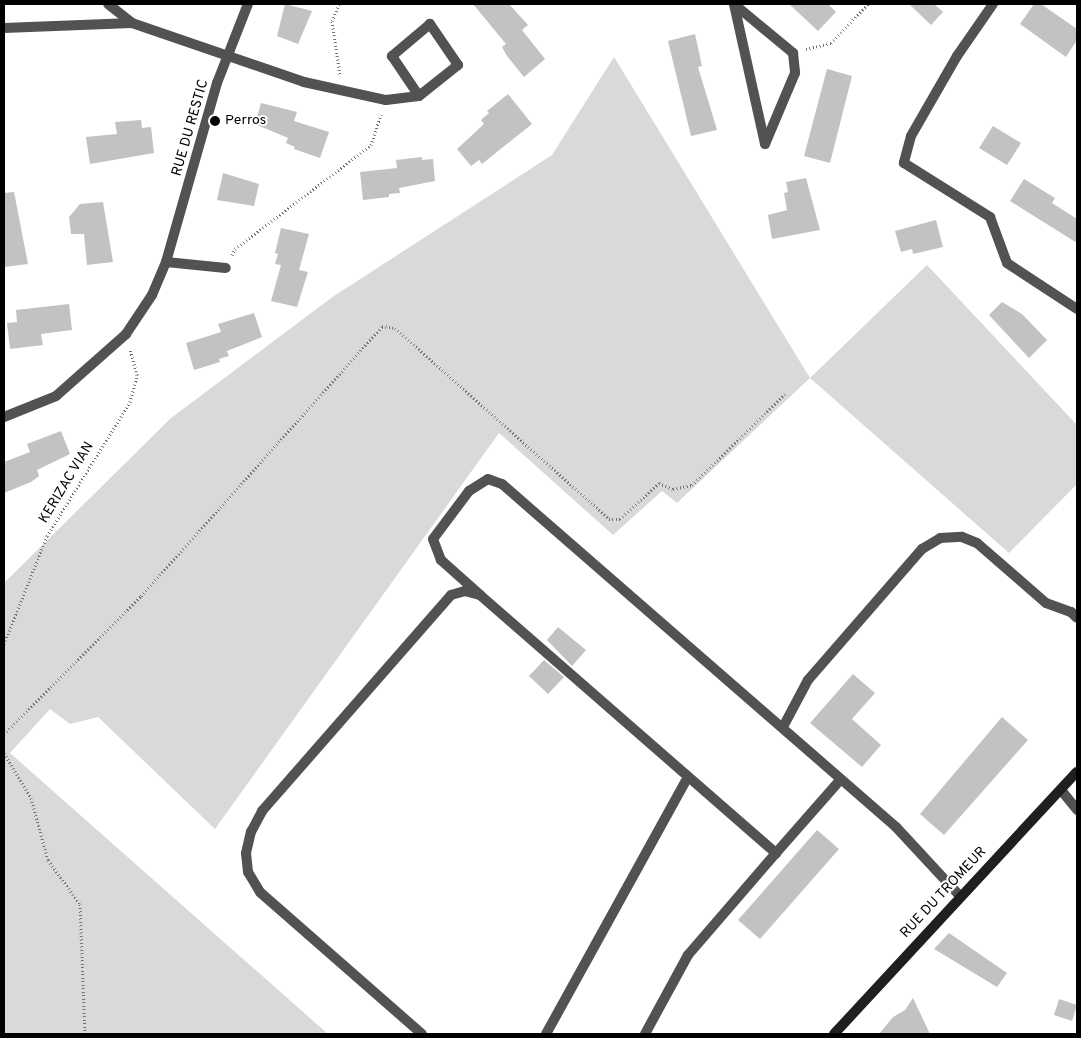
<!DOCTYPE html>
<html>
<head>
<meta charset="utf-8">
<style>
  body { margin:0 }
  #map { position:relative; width:1081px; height:1038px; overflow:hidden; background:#fff; font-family:Overpass,sans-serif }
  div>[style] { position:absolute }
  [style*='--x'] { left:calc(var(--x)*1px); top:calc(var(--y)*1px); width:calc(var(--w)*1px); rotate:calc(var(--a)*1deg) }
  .green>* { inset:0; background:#d9d9d9 }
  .building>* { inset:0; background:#c2c2c2 }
  .path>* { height:3px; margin-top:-1.5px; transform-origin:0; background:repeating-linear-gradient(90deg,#747474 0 1px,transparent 0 3.5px) }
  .lane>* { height:10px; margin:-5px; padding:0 5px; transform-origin:5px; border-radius:5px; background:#525252 }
  .street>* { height:10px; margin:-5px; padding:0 5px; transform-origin:5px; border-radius:5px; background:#525252 }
  .secondary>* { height:10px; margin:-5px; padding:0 5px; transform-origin:5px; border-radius:5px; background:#1f1f1f }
  .dots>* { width:14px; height:14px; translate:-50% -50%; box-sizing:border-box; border:2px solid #fff; border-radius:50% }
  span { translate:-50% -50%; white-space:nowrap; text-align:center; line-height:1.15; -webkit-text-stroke:4px #fff; paint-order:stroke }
  .poi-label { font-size:14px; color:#000 }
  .left { translate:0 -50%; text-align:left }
  .street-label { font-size:14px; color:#000 }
  .frame { position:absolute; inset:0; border:5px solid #000; pointer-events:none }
</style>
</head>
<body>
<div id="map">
  <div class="green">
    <div style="clip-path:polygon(614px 57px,810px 378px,927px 265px,1077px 425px,1077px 484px,1009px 553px,810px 378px,677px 503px,662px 491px,613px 535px,499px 433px,215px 829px,98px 717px,70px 724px,50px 709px,10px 753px,328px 1034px,4px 1034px,4px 583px,171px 418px,331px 298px,552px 155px)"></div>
  </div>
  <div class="building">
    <div style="clip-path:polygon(285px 4px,312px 11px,298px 44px,277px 36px)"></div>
    <div style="clip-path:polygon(473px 4px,509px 4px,528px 25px,522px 30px,545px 59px,524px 77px,507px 56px,502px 47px,506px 44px)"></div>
    <div style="clip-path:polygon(789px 4px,828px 4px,836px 12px,818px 31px)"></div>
    <div style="clip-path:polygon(909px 4px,934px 4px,943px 12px,931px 25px)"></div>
    <div style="clip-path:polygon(1034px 4px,1041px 4px,1077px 29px,1077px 40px,1066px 57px,1020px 24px)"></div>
    <div style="clip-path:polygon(695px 34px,702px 66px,698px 67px,717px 130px,691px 136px,668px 41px)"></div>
    <div style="clip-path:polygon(827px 69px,852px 76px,830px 163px,804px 156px)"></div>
    <div style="clip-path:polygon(508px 94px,532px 124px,482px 164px,479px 160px,471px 166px,457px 149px,484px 124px,481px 120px,489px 113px,487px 111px)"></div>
    <div style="clip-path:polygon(261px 103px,297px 112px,294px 121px,329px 132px,320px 158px,294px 149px,295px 147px,286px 143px,288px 138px,255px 124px)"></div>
    <div style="clip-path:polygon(141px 120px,142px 128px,151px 127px,154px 153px,90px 164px,86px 137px,117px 134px,115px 122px)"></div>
    <div style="clip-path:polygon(993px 126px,1021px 143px,1007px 165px,979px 148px)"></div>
    <div style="clip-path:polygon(422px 157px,422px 160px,433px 159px,435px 181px,399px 188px,400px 193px,389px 194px,389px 197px,363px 200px,360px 172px,397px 168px,396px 160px)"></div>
    <div style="clip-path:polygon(223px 173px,259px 184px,254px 206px,217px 200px)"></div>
    <div style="clip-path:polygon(806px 178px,820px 230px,772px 239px,768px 215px,787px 210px,784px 193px,788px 192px,786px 182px)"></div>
    <div style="clip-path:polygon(1024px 179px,1055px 198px,1052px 203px,1077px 219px,1077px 243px,1010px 201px)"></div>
    <div style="clip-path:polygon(14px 192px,28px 264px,4px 267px,4px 193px)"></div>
    <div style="clip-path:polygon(103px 202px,113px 262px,87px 265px,84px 234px,71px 234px,69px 217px,80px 204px)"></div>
    <div style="clip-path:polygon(936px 220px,943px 247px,913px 254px,912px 249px,901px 252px,895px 231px)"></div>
    <div style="clip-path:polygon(281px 228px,309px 234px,299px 270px,308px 272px,297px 307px,271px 301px,281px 265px,275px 264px,278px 254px,275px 253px)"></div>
    <div style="clip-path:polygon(1002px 302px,1022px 314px,1047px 340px,1029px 358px,989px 315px)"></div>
    <div style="clip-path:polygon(69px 304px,72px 330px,41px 334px,43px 345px,10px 349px,7px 323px,17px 322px,16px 310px)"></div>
    <div style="clip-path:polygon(254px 313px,262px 337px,227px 351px,229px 356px,219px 359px,220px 362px,194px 370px,186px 343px,221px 332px,218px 324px)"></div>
    <div style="clip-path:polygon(61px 431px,70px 454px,37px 470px,39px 476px,31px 482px,4px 493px,4px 462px,30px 452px,27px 444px)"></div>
    <div style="clip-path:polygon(558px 627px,586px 650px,572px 666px,547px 640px)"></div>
    <div style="clip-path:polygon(544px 660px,564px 677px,548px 694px,529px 676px)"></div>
    <div style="clip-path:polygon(853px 674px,875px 693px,852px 719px,881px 745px,862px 767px,810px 723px)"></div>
    <div style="clip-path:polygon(1002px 717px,1028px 740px,944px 835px,920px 814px)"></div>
    <div style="clip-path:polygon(817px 830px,839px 849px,760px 939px,738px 920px)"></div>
    <div style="clip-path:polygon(949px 933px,1007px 973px,997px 987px,934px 949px)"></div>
    <div style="clip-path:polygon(913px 998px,930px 1034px,879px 1034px,893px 1017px,905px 1010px)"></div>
    <div style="clip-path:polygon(1059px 999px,1077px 1005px,1072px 1021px,1054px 1015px)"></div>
  </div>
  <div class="path">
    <div style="--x:339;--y:4;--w:18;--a:112"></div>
    <div style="--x:332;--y:21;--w:55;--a:81.6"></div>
    <div style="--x:806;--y:49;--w:26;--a:-13"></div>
    <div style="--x:831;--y:43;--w:54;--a:-46.5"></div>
    <div style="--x:232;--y:255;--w:7;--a:-63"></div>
    <div style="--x:235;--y:249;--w:171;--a:-37.4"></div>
    <div style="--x:371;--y:145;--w:32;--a:-72"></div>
    <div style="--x:4;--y:644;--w:116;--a:-68.3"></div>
    <div style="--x:47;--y:536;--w:158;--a:-58.2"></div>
    <div style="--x:130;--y:402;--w:28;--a:-75"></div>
    <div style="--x:137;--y:375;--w:27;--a:-105"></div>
    <div style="--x:4;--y:734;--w:194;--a:-45.2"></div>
    <div style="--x:141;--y:596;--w:362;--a:-48.2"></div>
    <div style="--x:382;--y:326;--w:13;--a:9"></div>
    <div style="--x:395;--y:328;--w:287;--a:41.7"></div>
    <div style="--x:609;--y:519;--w:11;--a:0"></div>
    <div style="--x:620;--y:519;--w:53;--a:-42.7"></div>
    <div style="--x:659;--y:483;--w:15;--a:23"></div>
    <div style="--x:673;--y:489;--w:19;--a:-12"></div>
    <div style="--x:692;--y:485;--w:130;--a:-44.4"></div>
    <div style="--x:4;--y:753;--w:52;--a:59"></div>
    <div style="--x:31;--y:798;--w:64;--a:74.7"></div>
    <div style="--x:48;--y:860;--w:54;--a:54"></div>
    <div style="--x:80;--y:904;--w:130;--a:87.8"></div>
  </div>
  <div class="lane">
    <div style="--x:478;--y:593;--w:50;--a:-138.3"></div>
    <div style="--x:441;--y:560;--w:22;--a:-111"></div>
    <div style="--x:433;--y:539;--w:60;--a:-53.1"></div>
    <div style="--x:469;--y:491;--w:22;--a:-32"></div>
    <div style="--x:488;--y:479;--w:15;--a:20"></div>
    <div style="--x:502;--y:484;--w:522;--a:41.04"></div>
    <div style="--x:783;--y:727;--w:53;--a:-62"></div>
    <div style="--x:808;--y:680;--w:174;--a:-49"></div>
    <div style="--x:922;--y:549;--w:21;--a:-31"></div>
    <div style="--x:940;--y:538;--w:22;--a:-3"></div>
    <div style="--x:962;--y:537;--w:16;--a:22"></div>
    <div style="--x:977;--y:543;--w:91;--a:41"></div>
    <div style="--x:776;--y:853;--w:98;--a:-48.7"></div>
    <div style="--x:422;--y:1034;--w:215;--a:-138.8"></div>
    <div style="--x:260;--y:892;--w:23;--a:-121"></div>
    <div style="--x:248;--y:872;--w:19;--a:-96"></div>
    <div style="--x:246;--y:853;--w:22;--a:-77"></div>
    <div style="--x:251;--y:832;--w:24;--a:-62"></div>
    <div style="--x:262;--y:811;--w:287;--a:-48.8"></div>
    <div style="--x:451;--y:595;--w:15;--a:-16"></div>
    <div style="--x:465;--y:591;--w:16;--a:15"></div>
    <div style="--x:480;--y:595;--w:393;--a:41.1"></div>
    <div style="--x:776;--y:853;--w:135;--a:130.8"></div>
    <div style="--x:688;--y:955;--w:90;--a:118.6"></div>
    <div style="--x:546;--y:1034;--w:294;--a:-61.1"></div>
  </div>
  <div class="street">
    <div style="--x:108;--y:4;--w:31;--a:38"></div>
    <div style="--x:734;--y:4;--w:77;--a:39.7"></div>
    <div style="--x:793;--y:53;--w:20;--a:84"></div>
    <div style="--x:795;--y:73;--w:77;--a:112.9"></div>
    <div style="--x:765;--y:144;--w:143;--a:-102.5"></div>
    <div style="--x:993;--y:4;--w:63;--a:124.7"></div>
    <div style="--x:957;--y:56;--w:92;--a:119.9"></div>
    <div style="--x:911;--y:136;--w:28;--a:105"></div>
    <div style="--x:904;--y:163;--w:102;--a:32.1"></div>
    <div style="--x:990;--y:217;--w:49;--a:69.7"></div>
    <div style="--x:1007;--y:263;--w:84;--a:33.3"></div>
    <div style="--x:4;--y:28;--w:128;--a:-2.2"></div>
    <div style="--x:132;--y:23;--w:182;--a:18.9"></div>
    <div style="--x:304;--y:82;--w:84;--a:12.4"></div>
    <div style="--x:386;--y:100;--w:33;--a:-7"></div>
    <div style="--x:419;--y:96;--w:50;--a:-38.5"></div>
    <div style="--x:458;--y:65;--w:50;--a:-124.3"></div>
    <div style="--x:430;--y:24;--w:50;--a:139.9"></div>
    <div style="--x:392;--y:56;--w:48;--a:56"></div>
    <div style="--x:166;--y:262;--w:60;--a:5.7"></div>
    <div style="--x:4;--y:417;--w:56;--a:-22"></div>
    <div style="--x:56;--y:396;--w:94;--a:-41.5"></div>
    <div style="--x:126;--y:334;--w:47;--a:-56.3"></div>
    <div style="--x:152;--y:295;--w:36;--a:-67"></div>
    <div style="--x:166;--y:262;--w:186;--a:-74.1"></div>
    <div style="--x:217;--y:83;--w:85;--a:-68.6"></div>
    <div style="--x:1046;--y:603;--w:27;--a:20"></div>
    <div style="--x:1071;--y:612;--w:8;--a:45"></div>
    <div style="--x:1061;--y:790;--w:26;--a:51"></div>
    <div style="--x:896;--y:827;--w:94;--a:47.2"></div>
  </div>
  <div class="secondary">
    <div style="--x:834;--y:1034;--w:357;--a:-47.2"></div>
  </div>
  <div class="dots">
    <div style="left:215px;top:121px;background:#000"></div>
  </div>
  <div class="poi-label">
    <span class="left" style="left:225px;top:121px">Perros</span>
  </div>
  <div class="street-label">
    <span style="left:191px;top:128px;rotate:-74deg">RUE DU RESTIC</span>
    <span style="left:67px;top:483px;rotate:-59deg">KERIZAC VIAN</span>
    <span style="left:944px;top:893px;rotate:-47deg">RUE DU TROMEUR</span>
  </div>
  <div class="frame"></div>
</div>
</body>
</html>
